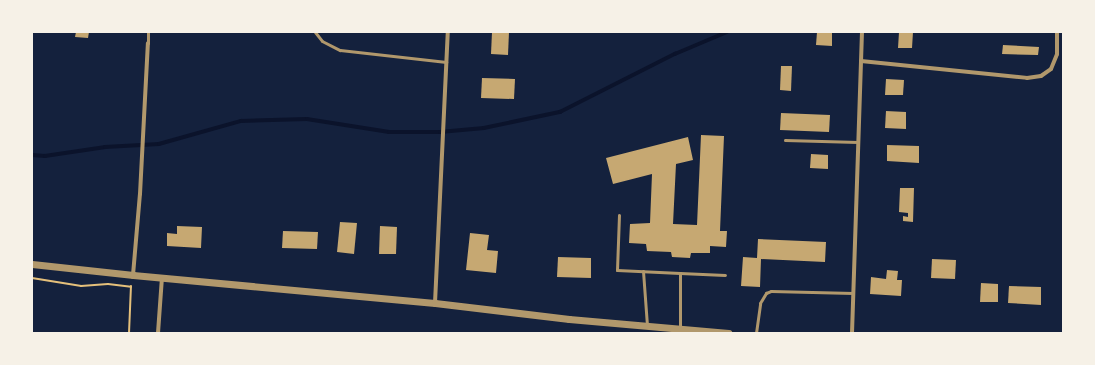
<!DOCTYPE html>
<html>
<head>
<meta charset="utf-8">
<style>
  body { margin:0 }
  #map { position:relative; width:1095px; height:365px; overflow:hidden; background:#14213d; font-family:"Work Sans",sans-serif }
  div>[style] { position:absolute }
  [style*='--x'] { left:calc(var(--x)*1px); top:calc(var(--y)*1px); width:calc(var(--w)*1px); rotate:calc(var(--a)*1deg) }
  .stream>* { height:3.5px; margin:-1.75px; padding:0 1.75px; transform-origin:1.75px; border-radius:1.75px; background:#0b132b }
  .building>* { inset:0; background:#c6a872 }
  .path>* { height:2px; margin:-1px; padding:0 1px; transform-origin:1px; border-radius:1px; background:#e5c07b }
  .service>* { height:3px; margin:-1.5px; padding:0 1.5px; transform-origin:1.5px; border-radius:1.5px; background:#b1986c }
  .minor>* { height:4px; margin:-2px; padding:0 2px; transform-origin:2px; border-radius:2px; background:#b1986c }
  .tertiary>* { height:7px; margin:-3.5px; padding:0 3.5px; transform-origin:3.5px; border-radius:3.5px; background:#b1986c }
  span { translate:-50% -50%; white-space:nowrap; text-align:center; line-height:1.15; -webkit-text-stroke:3.5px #f6f1e7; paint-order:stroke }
  .frame { position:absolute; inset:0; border:33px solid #f6f1e7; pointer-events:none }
</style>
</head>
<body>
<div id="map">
  <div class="stream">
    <div style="--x:32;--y:155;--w:13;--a:4"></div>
    <div style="--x:45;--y:156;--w:61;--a:-8.5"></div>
    <div style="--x:105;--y:147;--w:54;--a:-3.2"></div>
    <div style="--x:159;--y:144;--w:85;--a:-15.7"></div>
    <div style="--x:241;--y:121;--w:66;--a:-1.7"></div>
    <div style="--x:307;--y:119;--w:83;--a:9"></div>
    <div style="--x:389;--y:132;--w:51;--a:0"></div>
    <div style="--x:440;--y:132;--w:44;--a:-5.2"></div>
    <div style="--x:484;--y:128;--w:78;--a:-11.9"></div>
    <div style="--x:560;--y:112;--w:129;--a:-26.8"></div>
    <div style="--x:675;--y:54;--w:56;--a:-22.9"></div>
  </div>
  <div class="building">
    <div style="clip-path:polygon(76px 32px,89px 32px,88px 38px,75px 37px)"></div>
    <div style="clip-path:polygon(492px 32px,509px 32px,508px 55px,491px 54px)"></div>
    <div style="clip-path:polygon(817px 32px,832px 32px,832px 46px,816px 45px)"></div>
    <div style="clip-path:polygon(899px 32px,913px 32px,912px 48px,898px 48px)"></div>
    <div style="clip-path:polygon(1003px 45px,1039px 47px,1038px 55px,1002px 54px)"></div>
    <div style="clip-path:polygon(781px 66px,792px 66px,791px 91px,780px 90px)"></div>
    <div style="clip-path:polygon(482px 78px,515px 79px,514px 99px,481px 98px)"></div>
    <div style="clip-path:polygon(886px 79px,904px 80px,903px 95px,885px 95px)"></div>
    <div style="clip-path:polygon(886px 111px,906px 112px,906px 129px,885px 128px)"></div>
    <div style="clip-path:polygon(781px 113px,830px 115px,829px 132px,780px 130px)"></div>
    <div style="clip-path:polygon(701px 135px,724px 136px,720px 231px,727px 231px,726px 247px,710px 246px,710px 253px,691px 253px,690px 258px,672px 257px,671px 252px,647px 251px,646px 244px,629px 243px,630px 224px,650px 223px,652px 174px,613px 184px,606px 158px,688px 137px,693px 160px,676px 164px,673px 224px,697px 225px)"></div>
    <div style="clip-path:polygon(887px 145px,919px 146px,919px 163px,887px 161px)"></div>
    <div style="clip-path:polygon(811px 154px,828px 155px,828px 169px,810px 168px)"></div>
    <div style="clip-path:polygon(900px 188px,914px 188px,913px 222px,903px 221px,903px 216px,908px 217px,908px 213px,899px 212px)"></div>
    <div style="clip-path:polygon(340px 222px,357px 223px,354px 254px,337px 252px)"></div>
    <div style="clip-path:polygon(177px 226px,202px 227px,201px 248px,167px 246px,167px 233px,177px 234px)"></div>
    <div style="clip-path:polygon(380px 226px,397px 227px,396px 254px,379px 254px)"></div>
    <div style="clip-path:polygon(283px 231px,318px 232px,317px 249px,282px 248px)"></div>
    <div style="clip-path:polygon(470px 233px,489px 235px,487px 250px,498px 251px,496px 273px,466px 270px)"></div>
    <div style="clip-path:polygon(758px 239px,826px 242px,825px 262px,761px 259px,760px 287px,741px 286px,743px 257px,757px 258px)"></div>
    <div style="clip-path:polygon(558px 257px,591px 258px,591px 278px,557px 277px)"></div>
    <div style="clip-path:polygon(932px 259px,956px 260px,955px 279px,931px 278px)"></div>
    <div style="clip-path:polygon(887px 270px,898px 271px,897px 280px,902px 280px,901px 296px,870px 294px,871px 277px,886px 279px)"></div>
    <div style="clip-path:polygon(981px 283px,998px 284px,998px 302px,980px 302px)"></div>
    <div style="clip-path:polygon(1009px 286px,1041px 287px,1041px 305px,1008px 303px)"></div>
  </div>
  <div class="path">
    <div style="--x:32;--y:278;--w:50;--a:9.3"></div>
    <div style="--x:81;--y:286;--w:27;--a:-4"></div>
    <div style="--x:108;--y:284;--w:23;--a:7"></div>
    <div style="--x:129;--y:333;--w:47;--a:-87.6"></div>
  </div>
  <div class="service">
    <div style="--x:148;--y:32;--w:11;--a:90"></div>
    <div style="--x:315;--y:32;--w:11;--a:52"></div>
    <div style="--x:322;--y:41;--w:20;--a:27"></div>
    <div style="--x:340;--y:50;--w:107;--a:6.5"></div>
    <div style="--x:785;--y:140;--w:73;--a:1.6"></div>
    <div style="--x:619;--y:215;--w:55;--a:92.1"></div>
    <div style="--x:617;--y:270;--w:63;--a:2.7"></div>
    <div style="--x:643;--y:271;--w:55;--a:85.8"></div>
    <div style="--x:680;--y:329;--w:56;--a:-90"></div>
    <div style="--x:680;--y:273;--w:45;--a:2.5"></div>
    <div style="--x:756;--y:333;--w:30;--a:-82"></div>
    <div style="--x:760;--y:303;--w:12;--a:-59"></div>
    <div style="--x:766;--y:293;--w:5;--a:-22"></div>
    <div style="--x:771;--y:291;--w:82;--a:1.4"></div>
  </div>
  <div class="minor">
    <div style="--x:861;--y:61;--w:167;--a:5.8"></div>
    <div style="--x:1027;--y:78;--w:14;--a:-8"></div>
    <div style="--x:1041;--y:76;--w:12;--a:-35"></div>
    <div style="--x:1051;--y:69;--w:16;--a:-68"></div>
    <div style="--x:1057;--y:54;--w:22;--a:-90"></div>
    <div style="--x:133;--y:275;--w:81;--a:-85.1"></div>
    <div style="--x:140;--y:194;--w:151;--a:-87"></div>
    <div style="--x:435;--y:303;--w:271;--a:-87.3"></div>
    <div style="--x:158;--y:333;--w:56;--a:-85.9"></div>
    <div style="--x:852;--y:333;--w:301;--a:-88.1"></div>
  </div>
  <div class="tertiary">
    <div style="--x:32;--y:264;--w:102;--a:6.2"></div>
    <div style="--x:133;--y:275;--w:303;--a:5.3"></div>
    <div style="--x:435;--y:303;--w:135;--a:6.8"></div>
    <div style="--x:569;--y:319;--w:160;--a:5"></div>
  </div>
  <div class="frame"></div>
</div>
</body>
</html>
